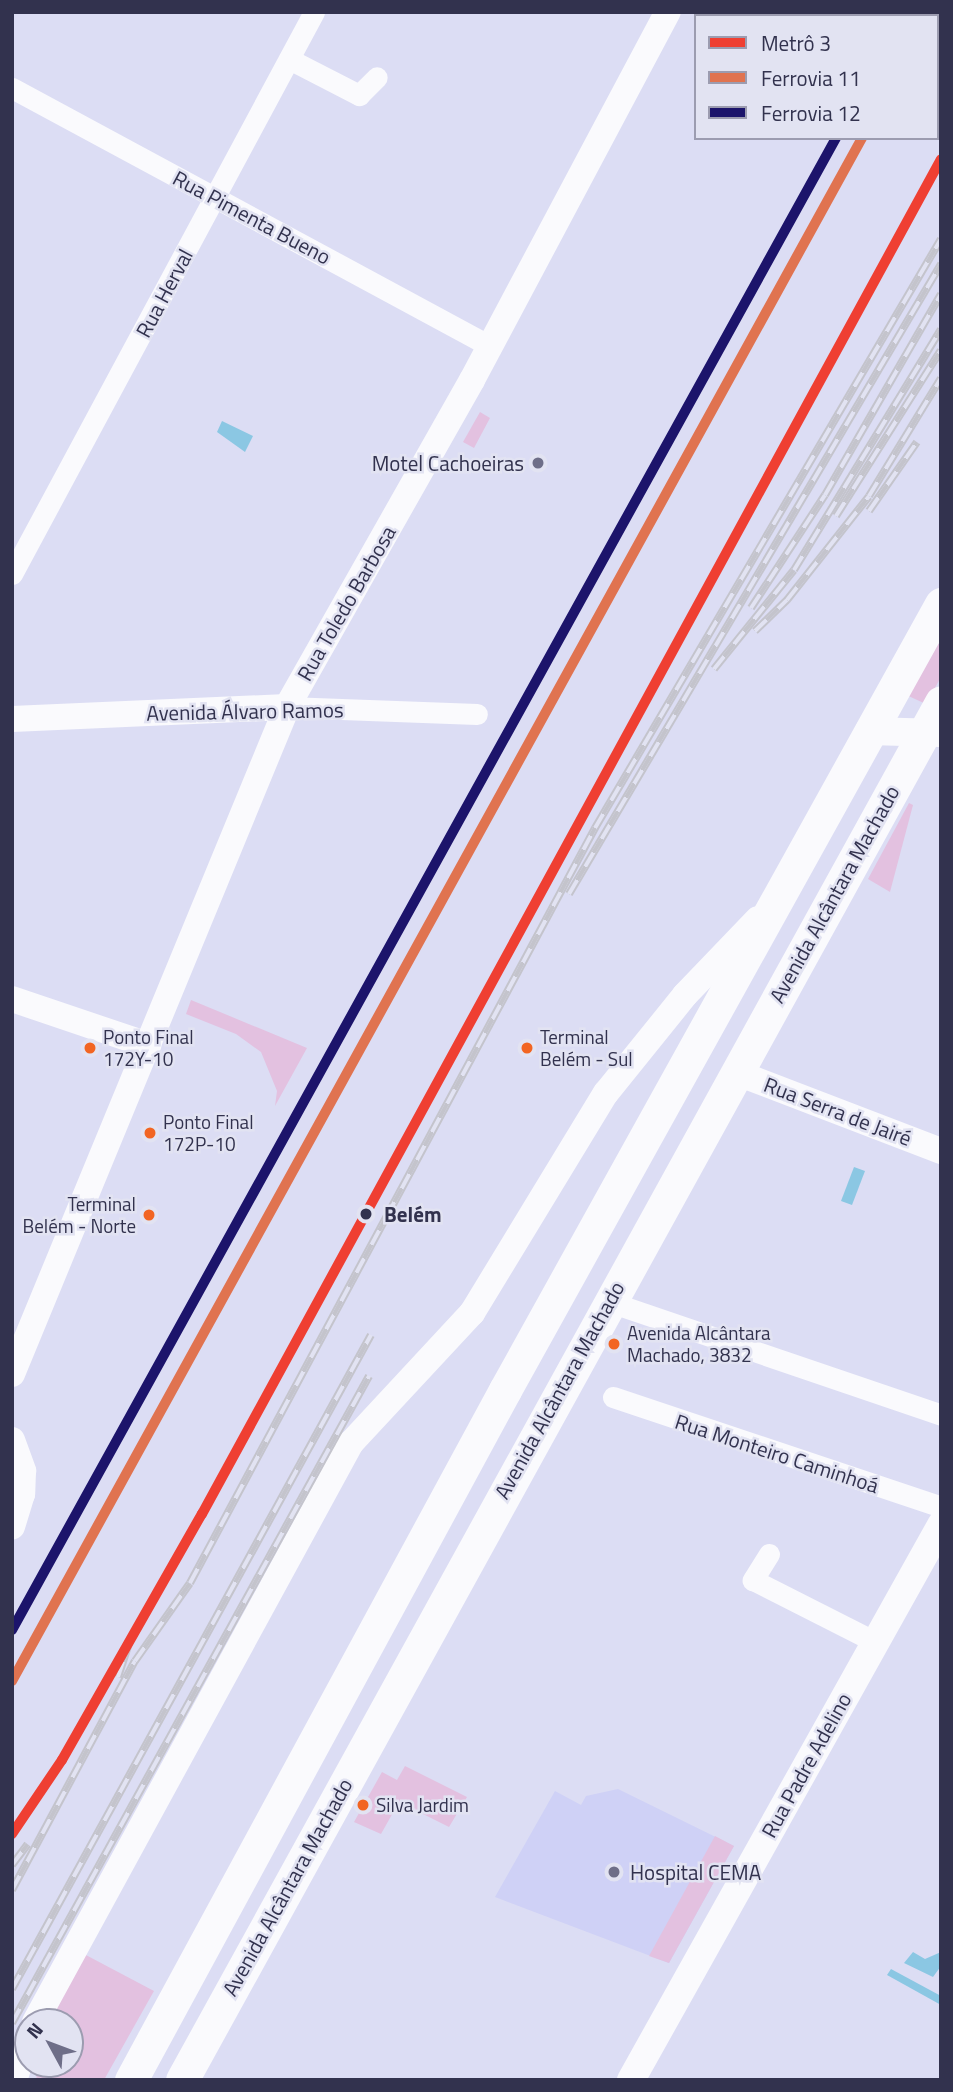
<!DOCTYPE html>
<html>
<head>
<meta charset="utf-8">
<style>
  body { margin:0 }
  #map { position:relative; width:953px; height:2092px; overflow:hidden; background:#dcddf4; font-family:"Titillium Web",sans-serif }
  div>[style] { position:absolute }
  [style*='--x'] { left:calc(var(--x)*1px); top:calc(var(--y)*1px); width:calc(var(--w)*1px); rotate:calc(var(--a)*1deg) }
  .built>* { inset:0; background:#cfd1f6 }
  .green>* { inset:0; background:#e3c1e0 }
  .water>* { inset:0; background:#8bc7e3 }
  .minor>* { height:21px; margin:-10.5px; padding:0 10.5px; transform-origin:10.5px; border-radius:10.5px; background:#fafafd }
  .tertiary>* { height:26px; margin:-13px; padding:0 13px; transform-origin:13px; border-radius:13px; background:#fafafd }
  .secondary>* { height:28px; margin:-14px; padding:0 14px; transform-origin:14px; border-radius:14px; background:#fafafd }
  .trunk>* { height:33px; margin:-16.5px; padding:0 16.5px; transform-origin:16.5px; border-radius:16.5px; background:#fafafd }
  .rail>* { height:8px; margin-top:-4px; transform-origin:0; background:repeating-linear-gradient(90deg,#e2e3f2 0 16px,#c4c4cc 0 32px); box-sizing:border-box; border-block:2px solid #c4c4cc }
  .rail-1>* { height:10px; margin:-5px; padding:0 5px; transform-origin:5px; border-radius:5px; background:#e07350 }
  .rail-2>* { height:10px; margin:-5px; padding:0 5px; transform-origin:5px; border-radius:5px; background:#1c146b }
  .metro-1>* { height:10px; margin:-5px; padding:0 5px; transform-origin:5px; border-radius:5px; background:#ef3f32 }
  .dots>* { width:19px; height:19px; translate:-50% -50%; box-sizing:border-box; border:4px solid #e2e3f2; border-radius:50% }
  span { translate:-50% -50%; white-space:nowrap; text-align:center; line-height:1.15; -webkit-text-stroke:5px #e2e3f2; paint-order:stroke }
  .bus-label { font-size:19px; color:#32324e }
  .left { translate:0 -50%; text-align:left }
  .right { translate:-100% -50%; text-align:right }
  .street-label { font-size:21px; color:#32324e }
  .poi-label { font-size:21px; color:#32324e }
  .stop-label { font-size:21px; color:#32324e; font-weight:700 }
  .frame { position:absolute; inset:0; border:14px solid #32324e; pointer-events:none }
  .legend { position:absolute; left:694px; top:14px; width:245px; height:126px; box-sizing:border-box; background:#e2e3f2; border:2px solid #9c9cb0; margin:0; padding:9px 12px; list-style:none; font-size:21px; color:#32324e }
  .legend li { display:flex; align-items:center; gap:14px; height:35px }
  .legend b { width:35px; border:2px solid #9c9cb0 }
  .north { position:absolute; left:14px; top:2008px; width:70px; height:70px; box-sizing:border-box; background:#e2e3f2; border:2px solid #9c9cb0; border-radius:50%; rotate:311deg; font-size:19px; font-weight:700; line-height:28px; text-align:center; color:#32324e }
  .north::after { content:''; display:block; margin:auto; width:24px; height:32px; background:#6e6e88; clip-path:polygon(50% 0,100% 100%,50% 72%,0 100%) }
</style>
</head>
<body>
<div id="map">
  <div class="built">
    <div style="clip-path:polygon(618px 1789px,734px 1846px,669px 1963px,495px 1897px,555px 1791px,581px 1805px,586px 1796px)"></div>
  </div>
  <div class="green">
    <div style="clip-path:polygon(480px 412px,490px 418px,474px 448px,463px 442px)"></div>
    <div style="clip-path:polygon(941px 629px,941px 677px,926px 704px,904px 694px)"></div>
    <div style="clip-path:polygon(909px 803px,913px 805px,890px 892px,868px 879px)"></div>
    <div style="clip-path:polygon(191px 1000px,307px 1048px,275px 1106px,277px 1091px,261px 1052px,236px 1034px,186px 1014px)"></div>
    <div style="clip-path:polygon(405px 1766px,467px 1797px,449px 1827px,399px 1802px,381px 1834px,354px 1822px,382px 1772px,397px 1780px)"></div>
    <div style="clip-path:polygon(715px 1836px,734px 1846px,669px 1963px,649px 1956px)"></div>
    <div style="clip-path:polygon(84px 1954px,154px 1991px,104px 2080px,37px 2080px,34px 2064px,70px 2064px,70px 2022px,50px 2022px)"></div>
  </div>
  <div class="water">
    <div style="clip-path:polygon(222px 421px,253px 436px,245px 452px,217px 432px)"></div>
    <div style="clip-path:polygon(854px 1167px,865px 1171px,852px 1205px,841px 1201px)"></div>
    <div style="clip-path:polygon(913px 1952px,925px 1959px,941px 1952px,941px 1966px,933px 1977px,904px 1963px)"></div>
    <div style="clip-path:polygon(891px 1969px,941px 1996px,941px 2005px,887px 1975px)"></div>
  </div>
  <div class="minor">
    <div style="--x:289;--y:59;--w:79;--a:27.2"></div>
    <div style="--x:359;--y:95;--w:25;--a:-45"></div>
    <div style="--x:12;--y:88;--w:543;--a:28.36"></div>
    <div style="--x:12;--y:574;--w:638;--a:-61.75"></div>
    <div style="--x:287;--y:707;--w:190;--a:2.1"></div>
    <div style="--x:607;--y:1301;--w:353;--a:18.8"></div>
    <div style="--x:613;--y:1397;--w:346;--a:18.5"></div>
    <div style="--x:769;--y:1554;--w:31;--a:122"></div>
    <div style="--x:753;--y:1580;--w:137;--a:26.9"></div>
  </div>
  <div class="tertiary">
    <div style="--x:12;--y:719;--w:275;--a:-2.5"></div>
    <div style="--x:12;--y:999;--w:144;--a:18.7"></div>
    <div style="--x:735;--y:1072;--w:221;--a:21"></div>
    <div style="--x:12;--y:1374;--w:721;--a:-67.59"></div>
    <div style="--x:287;--y:707;--w:376;--a:-60.5"></div>
    <div style="--x:472;--y:380;--w:417;--a:-62"></div>
    <div style="--x:12;--y:1440;--w:33;--a:70"></div>
    <div style="--x:23;--y:1471;--w:23;--a:92"></div>
    <div style="--x:22;--y:1494;--w:34;--a:107"></div>
    <div style="--x:35;--y:2022;--w:660;--a:-61.38"></div>
    <div style="--x:351;--y:1443;--w:178;--a:-47.1"></div>
    <div style="--x:472;--y:1313;--w:258;--a:-58.7"></div>
    <div style="--x:606;--y:1093;--w:126;--a:-51.1"></div>
    <div style="--x:685;--y:995;--w:105;--a:-46.2"></div>
    <div style="--x:14;--y:2080;--w:42;--a:-70.7"></div>
  </div>
  <div class="secondary">
    <div style="--x:869;--y:731;--w:72;--a:1.6"></div>
    <div style="--x:631;--y:2080;--w:636;--a:-60.81"></div>
  </div>
  <div class="trunk">
    <div style="--x:131;--y:2080;--w:785;--a:-61.54"></div>
    <div style="--x:505;--y:1390;--w:899;--a:-60.98"></div>
    <div style="--x:182;--y:2080;--w:1573;--a:-61.15"></div>
  </div>
  <div class="rail">
    <div style="--x:869;--y:511;--w:84;--a:-55.2"></div>
    <div style="--x:836;--y:516;--w:196;--a:-57.7"></div>
    <div style="--x:751;--y:608;--w:135;--a:-56.8"></div>
    <div style="--x:825;--y:495;--w:232;--a:-60"></div>
    <div style="--x:755;--y:631;--w:45;--a:-44.1"></div>
    <div style="--x:787;--y:600;--w:132;--a:-51.7"></div>
    <div style="--x:869;--y:496;--w:138;--a:-58.6"></div>
    <div style="--x:714;--y:669;--w:127;--a:-51.1"></div>
    <div style="--x:794;--y:570;--w:282;--a:-58.6"></div>
    <div style="--x:569;--y:894;--w:732;--a:-59.44"></div>
    <div style="--x:118;--y:1677;--w:42;--a:-72"></div>
    <div style="--x:12;--y:1865;--w:26;--a:-53"></div>
    <div style="--x:12;--y:1890;--w:260;--a:-61.8"></div>
    <div style="--x:135;--y:1661;--w:95;--a:-54.8"></div>
    <div style="--x:190;--y:1583;--w:857;--a:-61.79"></div>
    <div style="--x:595;--y:828;--w:683;--a:-59.57"></div>
    <div style="--x:12;--y:1989;--w:746;--a:-61.24"></div>
    <div style="--x:12;--y:2023;--w:739;--a:-61.11"></div>
  </div>
  <div class="rail-1">
    <div style="--x:12;--y:1681;--w:1762;--a:-61.15"></div>
  </div>
  <div class="rail-2">
    <div style="--x:12;--y:1630;--w:1704;--a:-61.09"></div>
  </div>
  <div class="metro-1">
    <div style="--x:12;--y:1834;--w:89;--a:-56"></div>
    <div style="--x:62;--y:1760;--w:283;--a:-60.4"></div>
    <div style="--x:202;--y:1514;--w:1543;--a:-61.39"></div>
  </div>
  <div class="dots">
    <div style="left:538px;top:463px;background:#6e6e88"></div>
    <div style="left:90px;top:1048px;background:#f26522"></div>
    <div style="left:527px;top:1048px;background:#f26522"></div>
    <div style="left:150px;top:1133px;background:#f26522"></div>
    <div style="left:366px;top:1214px;background:#32324e"></div>
    <div style="left:149px;top:1215px;background:#f26522"></div>
    <div style="left:614px;top:1344px;background:#f26522"></div>
    <div style="left:363px;top:1805px;background:#f26522"></div>
    <div style="left:614px;top:1872px;background:#6e6e88"></div>
  </div>
  <div class="bus-label">
    <span class="left" style="left:103px;top:1048px">Ponto Final<br>172Y-10</span>
    <span class="left" style="left:540px;top:1048px">Terminal<br>Belém - Sul</span>
    <span class="left" style="left:163px;top:1133px">Ponto Final<br>172P-10</span>
    <span class="right" style="left:136px;top:1215px">Terminal<br>Belém - Norte</span>
    <span class="left" style="left:627px;top:1344px">Avenida Alcântara<br>Machado, 3832</span>
    <span class="left" style="left:376px;top:1805px">Silva Jardim</span>
  </div>
  <div class="street-label">
    <span style="left:252px;top:217px;rotate:28deg">Rua Pimenta Bueno</span>
    <span style="left:164px;top:293px;rotate:-62deg">Rua Herval</span>
    <span style="left:346px;top:603px;rotate:-60deg">Rua Toledo Barbosa</span>
    <span style="left:245px;top:711px;rotate:-1deg">Avenida Álvaro Ramos</span>
    <span style="left:834px;top:894px;rotate:-61deg">Avenida Alcântara Machado</span>
    <span style="left:838px;top:1111px;rotate:21deg">Rua Serra de Jairé</span>
    <span style="left:559px;top:1390px;rotate:-61deg">Avenida Alcântara Machado</span>
    <span style="left:777px;top:1453px;rotate:18deg">Rua Monteiro Caminhoá</span>
    <span style="left:806px;top:1765px;rotate:-61deg">Rua Padre Adelino</span>
    <span style="left:287px;top:1887px;rotate:-61deg">Avenida Alcântara Machado</span>
  </div>
  <div class="poi-label">
    <span class="right" style="left:524px;top:463px">Motel Cachoeiras</span>
    <span class="left" style="left:630px;top:1872px">Hospital CEMA</span>
  </div>
  <div class="stop-label">
    <span class="left" style="left:384px;top:1214px">Belém</span>
  </div>
  <div class="frame"></div>
  <ul class="legend">
  <li><b style="height:9px;background:#ef3f32"></b>Metrô 3</li>
  <li><b style="height:9px;background:#e07350"></b>Ferrovia 11</li>
  <li><b style="height:9px;background:#1c146b"></b>Ferrovia 12</li>
  </ul>
  <div class="north">N</div>
</div>
</body>
</html>
